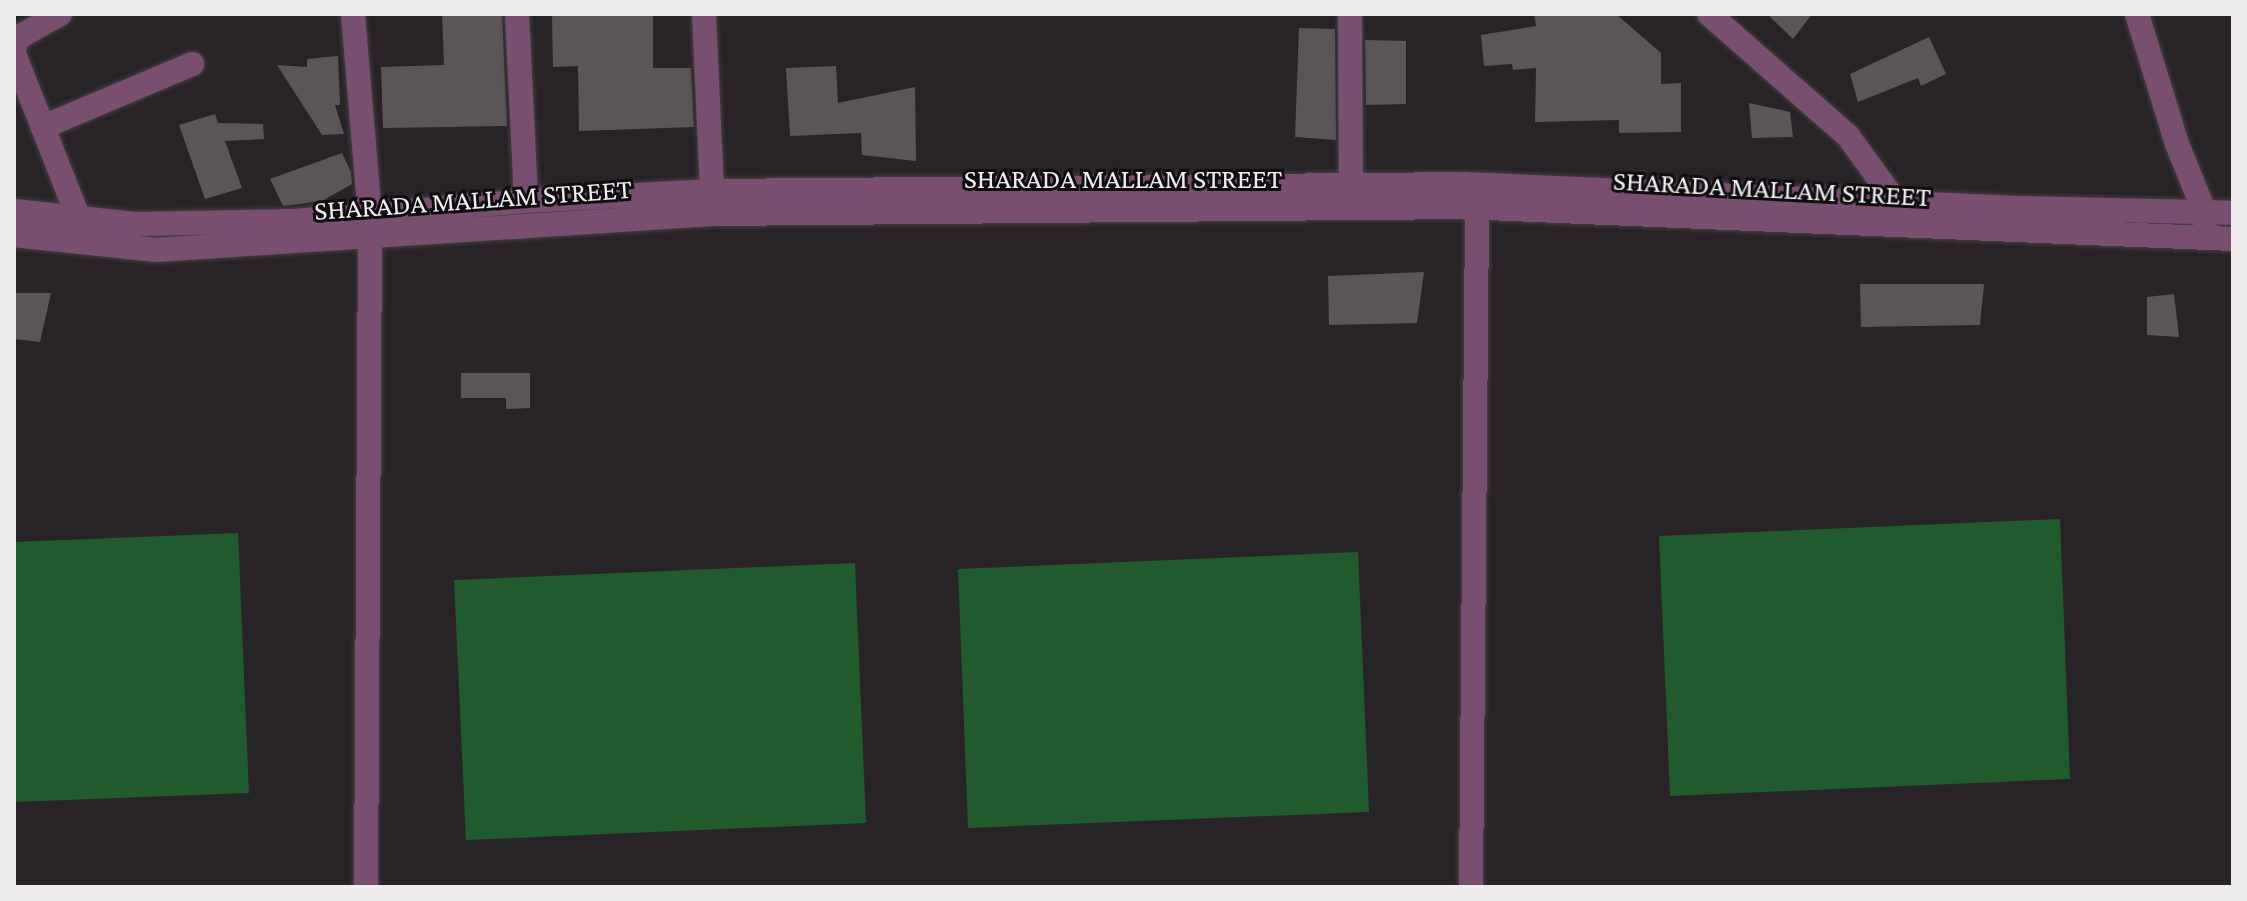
<!DOCTYPE html>
<html>
<head>
<meta charset="utf-8">
<style>
  body { margin:0 }
  #map { position:relative; width:2247px; height:901px; overflow:hidden; background:#282327; font-family:"Crimson Pro",serif }
  div>[style] { position:absolute }
  [style*='--x'] { left:calc(var(--x)*1px); top:calc(var(--y)*1px); width:calc(var(--w)*1px); rotate:calc(var(--a)*1deg) }
  .green>* { inset:0; background:#215b2d }
  .building>* { inset:0; background:#5c5558 }
  .roads { filter:drop-shadow(0 0 2px #443f43) drop-shadow(0 0 2px #443f43) }
  .minor>* { height:24px; margin:-12px; padding:0 12px; transform-origin:12px; border-radius:12px; background:#784f71 }
  span { translate:-50% -50%; white-space:nowrap; text-align:center; line-height:1.15; -webkit-text-stroke:6px #0f0d0f; paint-order:stroke }
  .street-label { font-size:28px; color:#f0edf0 }
  .frame { position:absolute; inset:0; border:16px solid #f0edf0; pointer-events:none }
</style>
</head>
<body>
<div id="map">
  <div class="green">
    <div style="clip-path:polygon(2060px 519px,2070px 779px,1670px 796px,1659px 536px)"></div>
    <div style="clip-path:polygon(238px 533px,249px 793px,14px 802px,14px 542px)"></div>
    <div style="clip-path:polygon(1358px 552px,1369px 812px,968px 828px,958px 569px)"></div>
    <div style="clip-path:polygon(855px 563px,866px 823px,466px 840px,454px 580px)"></div>
  </div>
  <div class="building">
    <div style="clip-path:polygon(442px 14px,502px 14px,507px 126px,383px 128px,381px 67px,444px 65px)"></div>
    <div style="clip-path:polygon(552px 14px,653px 14px,653px 68px,691px 68px,694px 127px,579px 131px,578px 66px,553px 67px)"></div>
    <div style="clip-path:polygon(1534px 14px,1616px 14px,1661px 53px,1661px 84px,1681px 83px,1681px 132px,1619px 133px,1619px 120px,1535px 122px,1536px 68px,1513px 70px,1512px 64px,1484px 66px,1481px 35px,1536px 26px)"></div>
    <div style="clip-path:polygon(1767px 14px,1812px 14px,1793px 39px)"></div>
    <div style="clip-path:polygon(1299px 28px,1335px 29px,1336px 140px,1295px 137px)"></div>
    <div style="clip-path:polygon(1929px 37px,1946px 74px,1921px 86px,1918px 78px,1858px 102px,1850px 74px)"></div>
    <div style="clip-path:polygon(1365px 40px,1406px 41px,1406px 104px,1366px 105px)"></div>
    <div style="clip-path:polygon(338px 56px,340px 105px,335px 105px,344px 134px,322px 135px,277px 65px,307px 67px,307px 59px)"></div>
    <div style="clip-path:polygon(836px 66px,838px 103px,915px 87px,916px 161px,862px 155px,861px 133px,790px 136px,786px 68px)"></div>
    <div style="clip-path:polygon(1749px 103px,1790px 112px,1793px 137px,1752px 138px)"></div>
    <div style="clip-path:polygon(215px 114px,218px 123px,263px 124px,264px 139px,225px 141px,242px 188px,205px 199px,179px 125px)"></div>
    <div style="clip-path:polygon(342px 153px,351px 172px,352px 184px,322px 201px,283px 206px,270px 179px)"></div>
    <div style="clip-path:polygon(1424px 272px,1417px 323px,1329px 325px,1328px 276px)"></div>
    <div style="clip-path:polygon(1860px 284px,1984px 284px,1980px 325px,1861px 327px)"></div>
    <div style="clip-path:polygon(14px 293px,51px 293px,40px 342px,14px 339px)"></div>
    <div style="clip-path:polygon(2174px 294px,2179px 337px,2147px 335px,2147px 297px)"></div>
    <div style="clip-path:polygon(461px 373px,530px 373px,530px 408px,506px 409px,506px 398px,461px 398px)"></div>
  </div>
  <div class="roads">
    <div class="minor">
      <div style="--x:353;--y:14;--w:202;--a:85.2"></div>
      <div style="--x:517;--y:14;--w:187;--a:87.2"></div>
      <div style="--x:704;--y:14;--w:177;--a:87.4"></div>
      <div style="--x:1350;--y:14;--w:172;--a:89.7"></div>
      <div style="--x:1709;--y:14;--w:185;--a:41.3"></div>
      <div style="--x:1848;--y:136;--w:80;--a:54.1"></div>
      <div style="--x:1895;--y:201;--w:8;--a:90"></div>
      <div style="--x:2137;--y:14;--w:136;--a:72.9"></div>
      <div style="--x:2177;--y:144;--w:74;--a:67.9"></div>
      <div style="--x:2205;--y:213;--w:11;--a:90"></div>
      <div style="--x:14;--y:47;--w:11;--a:-63"></div>
      <div style="--x:19;--y:37;--w:47;--a:-29.3"></div>
      <div style="--x:14;--y:54;--w:177;--a:68.5"></div>
      <div style="--x:43;--y:127;--w:162;--a:-22.9"></div>
      <div style="--x:14;--y:211;--w:122;--a:6.1"></div>
      <div style="--x:135;--y:224;--w:159;--a:-1.1"></div>
      <div style="--x:294;--y:221;--w:233;--a:-4.9"></div>
      <div style="--x:526;--y:201;--w:186;--a:-3.1"></div>
      <div style="--x:712;--y:191;--w:751;--a:-0.53"></div>
      <div style="--x:1463;--y:184;--w:557;--a:2.47"></div>
      <div style="--x:2019;--y:208;--w:214;--a:1.3"></div>
      <div style="--x:14;--y:235;--w:143;--a:6"></div>
      <div style="--x:156;--y:250;--w:557;--a:-3.7"></div>
      <div style="--x:712;--y:214;--w:751;--a:-0.53"></div>
      <div style="--x:1463;--y:207;--w:771;--a:2.38"></div>
      <div style="--x:366;--y:887;--w:651;--a:-89.65"></div>
      <div style="--x:1471;--y:887;--w:680;--a:-89.49"></div>
    </div>
  </div>
  <div class="street-label">
    <span style="left:1123px;top:179px">SHARADA MALLAM STREET</span>
    <span style="left:1772px;top:189px;rotate:3deg">SHARADA MALLAM STREET</span>
    <span style="left:473px;top:200px;rotate:-4deg">SHARADA MALLAM STREET</span>
  </div>
  <div class="frame"></div>
</div>
</body>
</html>
